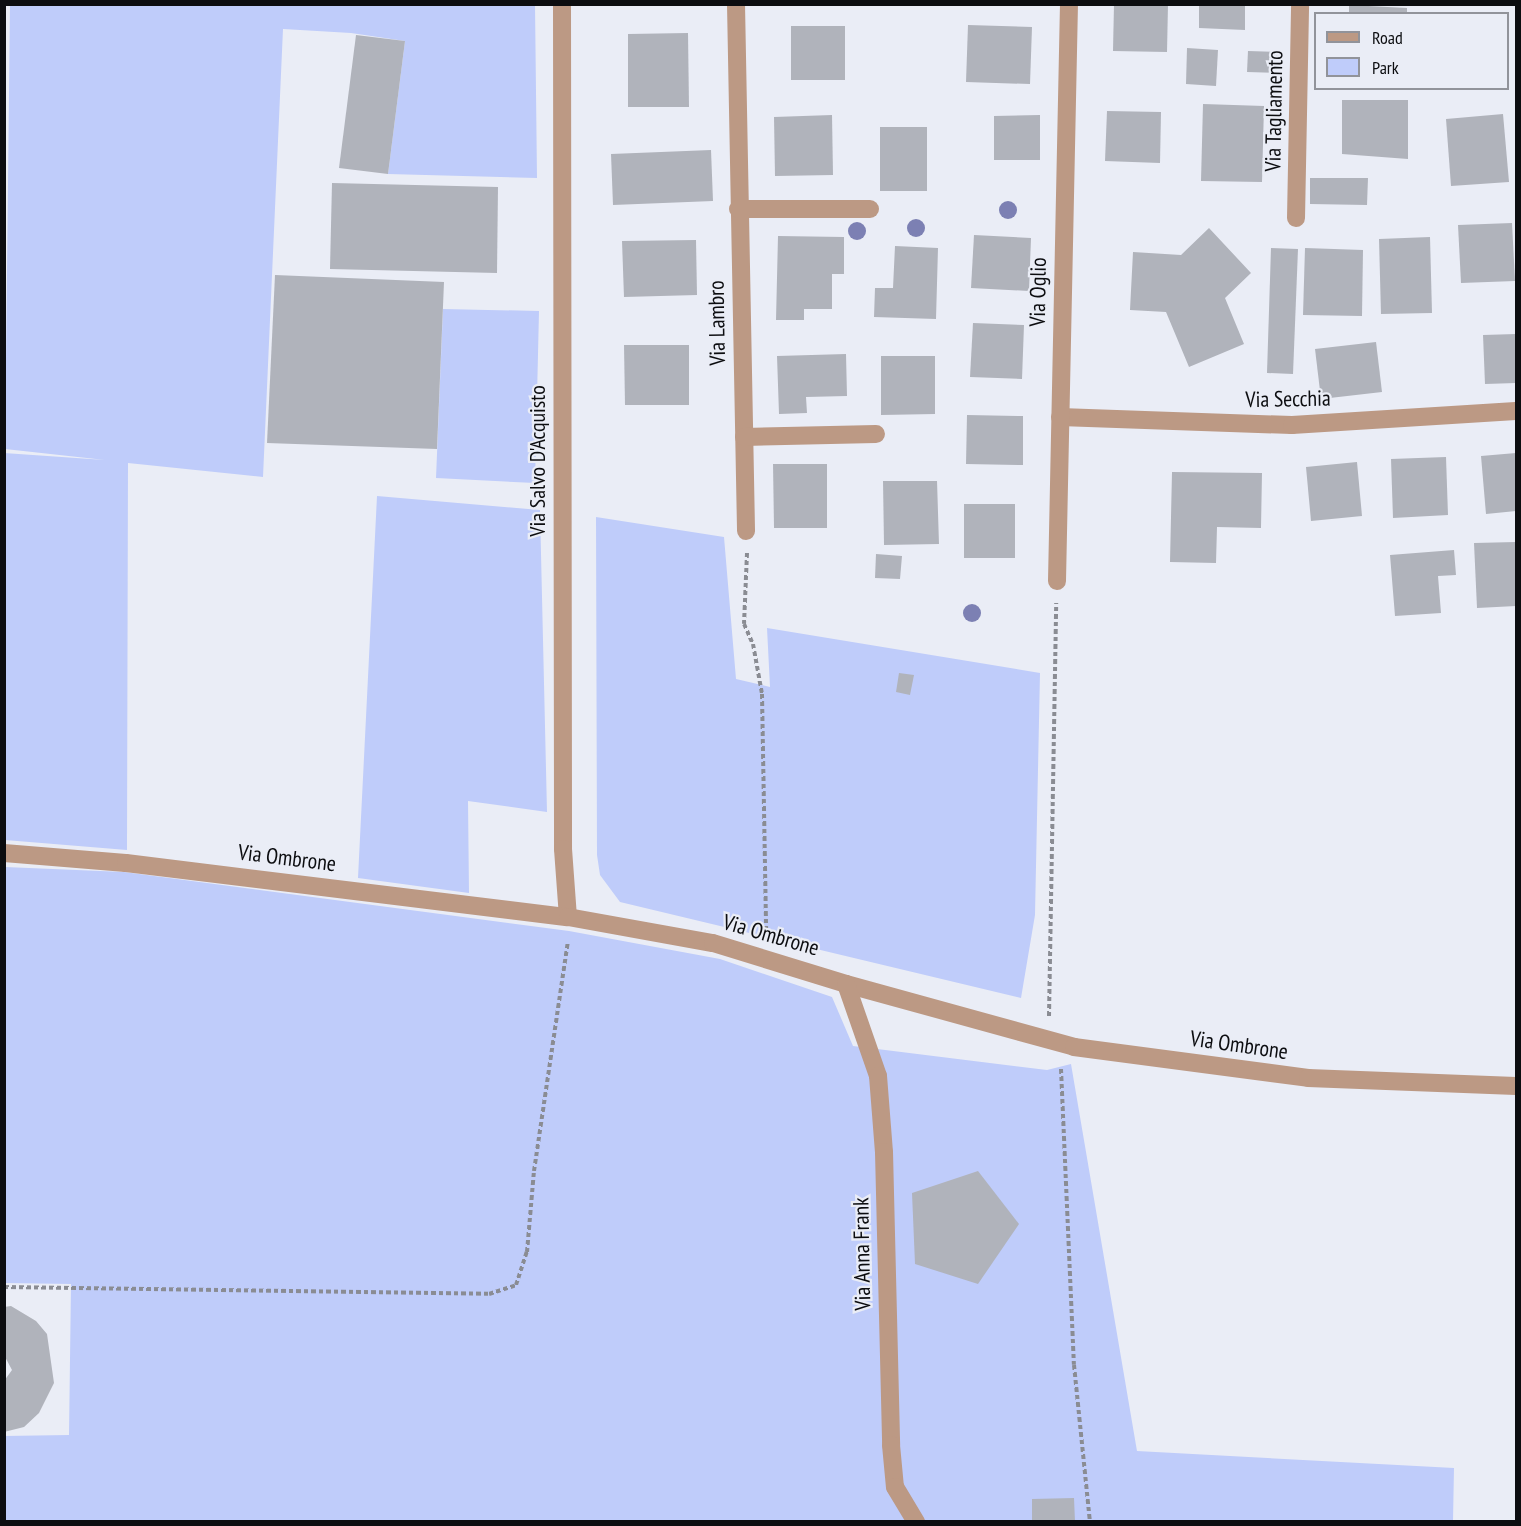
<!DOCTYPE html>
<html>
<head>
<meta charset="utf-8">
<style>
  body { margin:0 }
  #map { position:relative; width:1521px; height:1526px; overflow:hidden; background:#eaedf6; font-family:"PT Sans Narrow",sans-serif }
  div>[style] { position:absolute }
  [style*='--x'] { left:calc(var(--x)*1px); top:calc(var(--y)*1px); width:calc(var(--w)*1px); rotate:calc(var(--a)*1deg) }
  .green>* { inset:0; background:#bfccfa }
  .building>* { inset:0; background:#b0b3bb }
  .path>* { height:4px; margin-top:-2px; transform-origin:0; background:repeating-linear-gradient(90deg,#8a8c93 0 4.5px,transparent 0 7.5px) }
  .minor>* { height:18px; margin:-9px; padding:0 9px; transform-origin:9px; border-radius:9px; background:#bc9984 }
  .trees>* { width:18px; height:18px; margin:-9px; border-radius:50%; background:#7c80b3 }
  span { translate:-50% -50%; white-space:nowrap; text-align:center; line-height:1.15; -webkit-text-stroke:4.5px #eaedf6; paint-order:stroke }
  .street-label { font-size:22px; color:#0c0d10 }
  .frame { position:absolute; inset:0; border:6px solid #0c0d10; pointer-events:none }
  .legend { position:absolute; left:1314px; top:12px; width:195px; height:78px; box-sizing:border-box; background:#eaedf6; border:2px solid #91939a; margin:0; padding:8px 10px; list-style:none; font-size:18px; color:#0c0d10 }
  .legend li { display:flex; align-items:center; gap:12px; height:30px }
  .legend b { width:30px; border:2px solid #91939a }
</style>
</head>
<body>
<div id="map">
  <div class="green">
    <div style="clip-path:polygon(10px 5px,535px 5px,537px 178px,388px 174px,405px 41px,351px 33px,283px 29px,263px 477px,128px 463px,127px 850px,5px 840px,4px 453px,105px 460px,5px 449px)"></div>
    <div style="clip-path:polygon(443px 309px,539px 311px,535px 483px,436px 478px)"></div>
    <div style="clip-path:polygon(377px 496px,540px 510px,547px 812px,468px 801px,469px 893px,358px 878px)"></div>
    <div style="clip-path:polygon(596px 517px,724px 537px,736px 679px,770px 687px,767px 628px,1040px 673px,1035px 915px,1021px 998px,620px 902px,600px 875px,597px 855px)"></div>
    <div style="clip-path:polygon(5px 867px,124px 872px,569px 931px,720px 959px,832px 997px,853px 1046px,1047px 1070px,1071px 1064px,1137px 1451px,1454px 1468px,1453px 1521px,5px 1521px,4px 1436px,69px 1435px,71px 1284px,5px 1283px)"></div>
  </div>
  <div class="building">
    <div style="clip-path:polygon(1114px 4px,1168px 4px,1167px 52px,1113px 51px)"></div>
    <div style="clip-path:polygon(1199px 4px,1245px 4px,1245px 30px,1199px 28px)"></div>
    <div style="clip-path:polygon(1349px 5px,1407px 8px,1407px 14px,1349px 14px)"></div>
    <div style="clip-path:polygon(968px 25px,1032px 27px,1030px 84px,966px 82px)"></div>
    <div style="clip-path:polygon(791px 26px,845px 26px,845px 80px,791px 80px)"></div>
    <div style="clip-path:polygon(688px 33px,689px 107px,628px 107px,628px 34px)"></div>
    <div style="clip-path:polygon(356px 35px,405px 41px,388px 174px,339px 168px)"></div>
    <div style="clip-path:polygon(1187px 48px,1218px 50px,1216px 86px,1186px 84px)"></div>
    <div style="clip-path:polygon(1248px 51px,1279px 52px,1278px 73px,1247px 72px)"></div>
    <div style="clip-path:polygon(1342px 100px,1408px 100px,1408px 159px,1342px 154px)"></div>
    <div style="clip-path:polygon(1203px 104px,1264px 106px,1262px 182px,1201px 181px)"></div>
    <div style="clip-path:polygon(1107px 111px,1161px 112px,1160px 163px,1105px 161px)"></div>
    <div style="clip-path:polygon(1503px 114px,1509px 182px,1451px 186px,1446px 119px)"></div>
    <div style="clip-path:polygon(832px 115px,833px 175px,775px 176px,774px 117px)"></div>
    <div style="clip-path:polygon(1040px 115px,1040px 160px,994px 160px,994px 116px)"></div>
    <div style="clip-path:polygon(880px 127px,927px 127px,927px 191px,880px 191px)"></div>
    <div style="clip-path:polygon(711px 150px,713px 201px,613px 205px,611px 154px)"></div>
    <div style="clip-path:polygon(1310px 178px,1368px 178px,1367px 205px,1310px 204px)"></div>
    <div style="clip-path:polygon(332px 183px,498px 187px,497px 273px,330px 269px)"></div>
    <div style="clip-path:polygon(1512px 223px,1515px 281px,1461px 283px,1458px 225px)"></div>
    <div style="clip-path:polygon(1209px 228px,1251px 273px,1225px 298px,1244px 344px,1189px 367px,1166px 312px,1130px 310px,1133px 252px,1181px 255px)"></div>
    <div style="clip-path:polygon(974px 235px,1031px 238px,1029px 291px,971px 288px)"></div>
    <div style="clip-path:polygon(778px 236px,844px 237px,844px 274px,832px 274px,832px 309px,804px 309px,804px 320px,776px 320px)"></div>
    <div style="clip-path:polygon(1430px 237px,1432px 313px,1381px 314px,1379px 239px)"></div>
    <div style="clip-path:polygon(696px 240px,697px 295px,624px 297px,622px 241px)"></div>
    <div style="clip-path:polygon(895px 246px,938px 248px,936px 319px,874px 317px,875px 288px,893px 288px)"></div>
    <div style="clip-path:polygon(1271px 248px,1298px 249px,1293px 374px,1267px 373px)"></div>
    <div style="clip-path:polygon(1305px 248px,1363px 250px,1362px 316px,1303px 315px)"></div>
    <div style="clip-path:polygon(275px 275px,444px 282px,437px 449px,267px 443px)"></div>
    <div style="clip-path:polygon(973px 323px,1024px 325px,1022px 379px,970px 377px)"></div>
    <div style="clip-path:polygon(1516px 334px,1516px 383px,1485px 384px,1483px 335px)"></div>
    <div style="clip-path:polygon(1376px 342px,1382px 392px,1321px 399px,1315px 349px)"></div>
    <div style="clip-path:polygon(624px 345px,689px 345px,689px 405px,625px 405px)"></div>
    <div style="clip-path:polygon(846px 354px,847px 396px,806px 397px,807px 413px,779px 414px,777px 356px)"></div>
    <div style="clip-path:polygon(881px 356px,935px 356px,935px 414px,881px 415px)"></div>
    <div style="clip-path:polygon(967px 415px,1023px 416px,1023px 465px,966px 464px)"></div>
    <div style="clip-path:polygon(1516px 453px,1516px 511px,1486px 514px,1481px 456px)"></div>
    <div style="clip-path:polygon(1446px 457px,1448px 515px,1393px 518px,1391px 459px)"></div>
    <div style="clip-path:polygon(1357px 462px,1362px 516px,1311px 521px,1306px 467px)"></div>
    <div style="clip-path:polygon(773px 464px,827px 464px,827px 528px,774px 528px)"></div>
    <div style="clip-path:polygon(1172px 472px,1262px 473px,1261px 528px,1217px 527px,1216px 563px,1170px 562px)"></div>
    <div style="clip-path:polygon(883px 481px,937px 481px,939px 544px,884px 545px)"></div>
    <div style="clip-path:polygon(964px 504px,1015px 504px,1015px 558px,964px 558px)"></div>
    <div style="clip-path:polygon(1516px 542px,1516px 606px,1477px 608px,1474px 543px)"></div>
    <div style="clip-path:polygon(1454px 550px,1456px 575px,1438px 576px,1441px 613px,1395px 616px,1390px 555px)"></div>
    <div style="clip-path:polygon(876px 554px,902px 556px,900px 579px,875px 578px)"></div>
    <div style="clip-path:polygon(899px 673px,914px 675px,910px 695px,896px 692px)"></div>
    <div style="clip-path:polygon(978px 1171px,1019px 1224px,978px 1284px,915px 1264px,912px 1193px)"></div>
    <div style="clip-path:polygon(11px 1306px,36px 1321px,47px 1334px,54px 1383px,39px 1413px,24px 1427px,4px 1432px,4px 1381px,12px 1370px,4px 1355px,4px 1307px)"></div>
    <div style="clip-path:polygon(1074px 1498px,1075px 1522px,1032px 1522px,1032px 1499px)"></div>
  </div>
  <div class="path">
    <div style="--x:747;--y:553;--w:71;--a:92.4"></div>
    <div style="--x:744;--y:624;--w:22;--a:66"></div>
    <div style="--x:753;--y:644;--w:51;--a:79.8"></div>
    <div style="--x:762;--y:694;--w:241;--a:89"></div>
    <div style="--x:1049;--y:1016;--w:413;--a:-89"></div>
    <div style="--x:1061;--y:1069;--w:296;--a:87.5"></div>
    <div style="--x:1074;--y:1365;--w:158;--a:84.2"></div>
    <div style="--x:4;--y:1287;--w:485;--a:0.8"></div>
    <div style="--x:489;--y:1294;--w:28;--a:-18"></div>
    <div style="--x:516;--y:1285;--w:35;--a:-72"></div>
    <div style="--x:527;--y:1252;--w:81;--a:-85.1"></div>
    <div style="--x:534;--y:1171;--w:232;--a:-81.6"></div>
  </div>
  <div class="minor">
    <div style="--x:562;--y:4;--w:845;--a:89.93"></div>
    <div style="--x:563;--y:849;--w:68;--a:85.8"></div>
    <div style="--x:736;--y:4;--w:527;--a:88.91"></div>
    <div style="--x:738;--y:209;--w:132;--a:0"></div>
    <div style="--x:1296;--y:218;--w:214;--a:-88.9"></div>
    <div style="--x:1060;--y:417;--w:232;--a:2"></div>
    <div style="--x:1292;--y:425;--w:224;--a:-3.6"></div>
    <div style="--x:744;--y:437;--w:132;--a:-1.3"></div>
    <div style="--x:1057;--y:581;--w:577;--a:-88.81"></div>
    <div style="--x:4;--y:853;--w:122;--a:4.7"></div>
    <div style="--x:126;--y:863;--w:445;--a:7"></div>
    <div style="--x:568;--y:917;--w:147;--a:10.2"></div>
    <div style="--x:713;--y:943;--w:139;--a:17.1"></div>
    <div style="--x:846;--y:984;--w:237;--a:15.4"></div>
    <div style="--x:1074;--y:1047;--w:236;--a:7.5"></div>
    <div style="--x:1308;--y:1078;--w:208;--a:2.2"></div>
    <div style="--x:846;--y:984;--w:97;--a:70.8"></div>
    <div style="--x:878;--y:1076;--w:76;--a:85.5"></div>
    <div style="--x:884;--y:1152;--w:293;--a:88.6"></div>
    <div style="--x:891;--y:1445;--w:42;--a:84.6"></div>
    <div style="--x:895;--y:1487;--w:41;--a:59"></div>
  </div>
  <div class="trees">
    <div style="left:1008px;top:210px"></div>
    <div style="left:916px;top:228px"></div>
    <div style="left:857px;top:231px"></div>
    <div style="left:972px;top:613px"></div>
  </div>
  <div class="street-label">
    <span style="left:1274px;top:111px;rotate:-89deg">Via Tagliamento</span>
    <span style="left:1038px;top:292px;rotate:-89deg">Via Oglio</span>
    <span style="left:717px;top:323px;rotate:-91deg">Via Lambro</span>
    <span style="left:1288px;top:399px;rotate:-1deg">Via Secchia</span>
    <span style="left:538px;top:461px;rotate:-90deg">Via Salvo D'Acquisto</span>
    <span style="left:287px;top:858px;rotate:7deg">Via Ombrone</span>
    <span style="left:771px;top:935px;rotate:16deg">Via Ombrone</span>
    <span style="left:1239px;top:1045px;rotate:8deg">Via Ombrone</span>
    <span style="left:862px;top:1254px;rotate:-91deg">Via Anna Frank</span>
  </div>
  <div class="frame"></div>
  <ul class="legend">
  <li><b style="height:8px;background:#bc9984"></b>Road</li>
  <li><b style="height:16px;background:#bfccfa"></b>Park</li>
  </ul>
</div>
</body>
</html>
